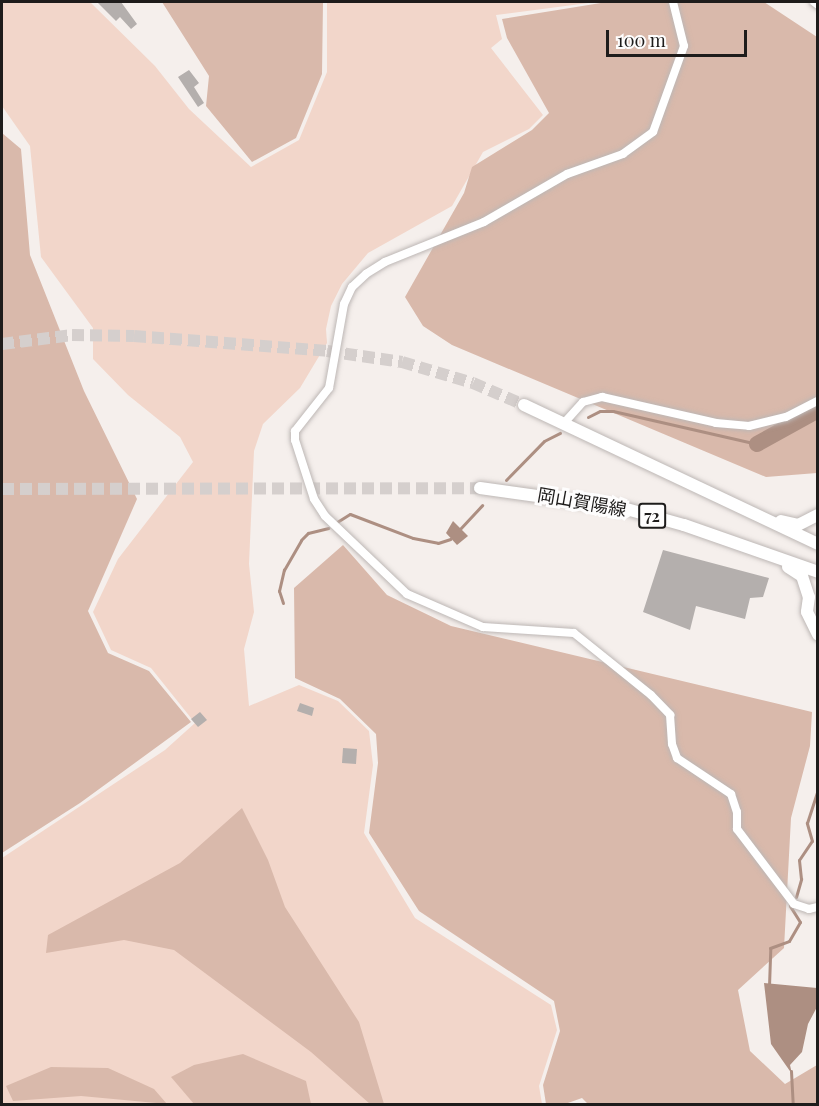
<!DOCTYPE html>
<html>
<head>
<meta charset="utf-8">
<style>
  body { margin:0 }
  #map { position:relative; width:819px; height:1106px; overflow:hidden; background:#f5efec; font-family:"Playfair Display","Noto Sans JP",serif }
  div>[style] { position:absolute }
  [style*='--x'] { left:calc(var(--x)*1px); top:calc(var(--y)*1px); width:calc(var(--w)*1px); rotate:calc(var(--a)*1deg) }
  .green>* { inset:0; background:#f2d6ca }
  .forest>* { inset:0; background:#d9b9ab }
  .water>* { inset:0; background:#ad8f82 }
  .stream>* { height:3px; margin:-1.5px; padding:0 1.5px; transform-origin:1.5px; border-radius:1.5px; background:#ad8f82 }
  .river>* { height:16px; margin:-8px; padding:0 8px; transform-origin:8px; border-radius:8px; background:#ad8f82 }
  .building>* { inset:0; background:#b4afad }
  .primary-tunnel>* { height:12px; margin-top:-6px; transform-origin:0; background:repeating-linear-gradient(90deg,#d5cfcd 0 12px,transparent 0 18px) }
  .roads { filter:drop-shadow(0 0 2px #bdb7b5) drop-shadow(0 0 2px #bdb7b5) }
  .street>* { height:8px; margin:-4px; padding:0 4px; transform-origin:4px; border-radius:4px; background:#fff }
  .primary>* { height:12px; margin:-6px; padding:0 6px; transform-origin:6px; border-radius:6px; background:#fff }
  span { translate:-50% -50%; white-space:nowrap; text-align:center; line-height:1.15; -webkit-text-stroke:6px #fefdfd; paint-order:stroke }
  .shield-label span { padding:2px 4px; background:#fefdfd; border:2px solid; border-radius:4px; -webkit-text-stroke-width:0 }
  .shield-label { font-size:16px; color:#1e1c1b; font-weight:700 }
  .street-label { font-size:18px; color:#1e1c1b }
  .frame { position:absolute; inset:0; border:3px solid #1e1c1b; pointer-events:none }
  .scale { position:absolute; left:606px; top:30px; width:141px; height:27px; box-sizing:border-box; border:3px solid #1e1c1b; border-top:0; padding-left:8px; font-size:18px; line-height:21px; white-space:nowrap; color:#1e1c1b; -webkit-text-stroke:4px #fefdfd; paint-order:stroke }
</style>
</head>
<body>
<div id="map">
  <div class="green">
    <div style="clip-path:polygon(2px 2px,90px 2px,155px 66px,189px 109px,251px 167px,299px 140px,327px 72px,327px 2px,596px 2px,496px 15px,502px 39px,491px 48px,543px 115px,529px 129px,483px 152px,452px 206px,368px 253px,342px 284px,331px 306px,326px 329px,327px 343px,300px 388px,263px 424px,254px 451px,249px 564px,254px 612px,244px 649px,249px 706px,299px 685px,338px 701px,369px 731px,373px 765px,364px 833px,415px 918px,551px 1005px,557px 1030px,539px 1086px,542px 1104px,2px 1104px,2px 858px,165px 750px,195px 723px,151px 668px,111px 650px,93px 612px,118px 559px,193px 462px,180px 437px,128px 395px,93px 359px,93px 328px,41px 257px,30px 146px,2px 106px)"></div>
  </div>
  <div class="forest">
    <div style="clip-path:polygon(162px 2px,323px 2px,322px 74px,296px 138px,252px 162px,206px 106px,209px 76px)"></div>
    <div style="clip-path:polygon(607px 2px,764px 2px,817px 37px,817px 473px,766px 477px,452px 345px,423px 326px,405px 297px,464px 193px,472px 167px,532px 130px,549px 113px,507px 38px,502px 19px)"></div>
    <div style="clip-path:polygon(2px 133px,21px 149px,30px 255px,84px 391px,137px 499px,88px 611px,108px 653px,149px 671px,191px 722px,80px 803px,2px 853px)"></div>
    <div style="clip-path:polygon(343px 545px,387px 595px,451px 626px,812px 712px,810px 746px,791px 818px,784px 948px,738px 990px,750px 1051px,785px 1084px,817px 1065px,817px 1104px,588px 1104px,582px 1098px,565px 1104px,546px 1104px,543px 1085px,560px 1031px,554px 1001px,419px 911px,369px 833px,378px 763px,376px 734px,340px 699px,295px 678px,294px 588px)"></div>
    <div style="clip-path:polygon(242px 808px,268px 860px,285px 907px,359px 1022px,384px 1104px,370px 1104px,311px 1052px,174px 950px,124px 940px,46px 953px,48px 935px,180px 863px)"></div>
    <div style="clip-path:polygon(243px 1054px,306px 1081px,311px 1104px,194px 1104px,171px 1077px,194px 1065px)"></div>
    <div style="clip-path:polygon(51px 1067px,108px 1068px,154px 1089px,167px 1104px,81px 1096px,13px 1101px,6px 1086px)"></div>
  </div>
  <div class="water">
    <div style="clip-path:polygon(453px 521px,468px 536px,457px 545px,446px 533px)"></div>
    <div style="clip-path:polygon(764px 983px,817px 988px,817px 1007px,808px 1024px,802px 1052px,790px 1065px,792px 1074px,771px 1044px)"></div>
  </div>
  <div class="stream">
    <div style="--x:588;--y:417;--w:13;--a:-27"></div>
    <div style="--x:600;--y:411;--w:13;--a:0"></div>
    <div style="--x:613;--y:411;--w:148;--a:12.9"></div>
    <div style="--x:506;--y:480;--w:54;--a:-45.7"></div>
    <div style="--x:544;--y:441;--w:18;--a:-27"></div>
    <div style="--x:337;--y:522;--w:15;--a:-32"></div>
    <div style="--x:350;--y:514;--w:67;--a:20.9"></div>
    <div style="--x:413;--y:538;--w:25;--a:11"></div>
    <div style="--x:438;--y:543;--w:13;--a:-18"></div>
    <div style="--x:459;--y:530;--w:34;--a:-47"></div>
    <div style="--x:283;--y:603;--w:13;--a:-108"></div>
    <div style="--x:279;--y:591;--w:22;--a:-77"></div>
    <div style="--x:284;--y:570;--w:34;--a:-60"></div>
    <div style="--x:301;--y:540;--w:10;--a:-45"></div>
    <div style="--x:308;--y:533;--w:21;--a:-14"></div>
    <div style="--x:796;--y:897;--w:19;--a:-74"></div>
    <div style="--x:801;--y:879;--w:19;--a:-96"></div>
    <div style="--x:799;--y:860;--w:23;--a:-56"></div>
    <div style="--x:812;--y:841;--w:19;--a:-106"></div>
    <div style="--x:807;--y:823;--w:35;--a:-72"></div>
    <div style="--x:769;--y:986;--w:38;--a:-88"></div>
    <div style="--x:770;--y:948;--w:20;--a:-20"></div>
    <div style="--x:789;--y:941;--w:22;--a:-60"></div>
    <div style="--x:800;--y:922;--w:19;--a:-122"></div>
    <div style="--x:791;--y:1071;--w:33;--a:87"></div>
  </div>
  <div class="river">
    <div style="--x:757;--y:444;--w:70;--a:-29.1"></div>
  </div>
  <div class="building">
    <div style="clip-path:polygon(97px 2px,121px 2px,137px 24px,131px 29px,120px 17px,116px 21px)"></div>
    <div style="clip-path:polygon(189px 70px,199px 83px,194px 87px,204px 103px,198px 107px,178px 77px)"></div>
    <div style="clip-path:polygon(663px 550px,769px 578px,763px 597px,750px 598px,745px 619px,696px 606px,690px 630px,643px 612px)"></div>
    <div style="clip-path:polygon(300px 703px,314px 708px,312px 716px,297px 711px)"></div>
    <div style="clip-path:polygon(200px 712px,207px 720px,198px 727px,191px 719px)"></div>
    <div style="clip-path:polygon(343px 748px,357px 749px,356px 764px,342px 763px)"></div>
  </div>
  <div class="primary-tunnel">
    <div style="--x:2;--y:344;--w:71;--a:-7.3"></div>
    <div style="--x:72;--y:335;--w:62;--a:0.9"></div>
    <div style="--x:134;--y:336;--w:194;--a:4.4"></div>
    <div style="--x:327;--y:351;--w:76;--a:8.3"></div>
    <div style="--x:402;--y:362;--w:74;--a:16.5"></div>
    <div style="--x:473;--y:383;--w:56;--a:23.3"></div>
    <div style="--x:2;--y:489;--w:478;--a:-0.1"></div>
  </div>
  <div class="roads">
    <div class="street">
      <div style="--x:673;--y:2;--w:45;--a:76"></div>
      <div style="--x:684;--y:46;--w:91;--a:109.8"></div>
      <div style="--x:653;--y:132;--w:37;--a:144"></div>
      <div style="--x:623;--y:154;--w:59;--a:160.3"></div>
      <div style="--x:567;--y:174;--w:96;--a:150"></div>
      <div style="--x:484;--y:222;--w:107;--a:158"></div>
      <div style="--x:385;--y:262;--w:22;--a:148"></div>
      <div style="--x:366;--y:274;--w:19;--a:137"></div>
      <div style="--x:352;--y:287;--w:19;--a:115"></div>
      <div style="--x:344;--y:304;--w:85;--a:100.1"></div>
      <div style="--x:329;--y:388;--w:55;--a:128.3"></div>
      <div style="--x:295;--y:431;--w:9;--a:90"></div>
      <div style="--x:295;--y:440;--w:62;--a:72.1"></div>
      <div style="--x:314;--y:499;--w:20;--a:57"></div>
      <div style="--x:325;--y:516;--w:113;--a:43.6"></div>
      <div style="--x:407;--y:594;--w:83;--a:23.5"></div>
      <div style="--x:483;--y:627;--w:91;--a:3.8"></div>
      <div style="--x:574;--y:633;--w:99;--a:38.8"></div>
      <div style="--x:651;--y:695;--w:28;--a:46"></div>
      <div style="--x:670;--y:715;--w:29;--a:86"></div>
      <div style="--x:672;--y:744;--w:15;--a:70"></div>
      <div style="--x:677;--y:758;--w:65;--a:33.7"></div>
      <div style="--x:731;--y:794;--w:19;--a:72"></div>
      <div style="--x:737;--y:812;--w:17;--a:90"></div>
      <div style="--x:737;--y:829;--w:94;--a:52.8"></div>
      <div style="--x:794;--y:904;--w:16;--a:18"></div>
      <div style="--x:809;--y:909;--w:9;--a:-13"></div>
      <div style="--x:814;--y:2;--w:5;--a:37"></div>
      <div style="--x:565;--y:422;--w:27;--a:-48"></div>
      <div style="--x:583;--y:402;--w:20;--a:-15"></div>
      <div style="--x:602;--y:397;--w:117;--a:12.8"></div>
      <div style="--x:716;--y:423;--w:33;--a:5"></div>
      <div style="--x:749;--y:426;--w:38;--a:-14"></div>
      <div style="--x:786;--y:417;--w:36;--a:-27"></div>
    </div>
    <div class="primary">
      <div style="--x:524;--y:405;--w:325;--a:25.3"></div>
      <div style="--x:480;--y:488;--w:144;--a:8"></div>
      <div style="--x:623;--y:508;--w:63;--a:15.6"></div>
      <div style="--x:684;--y:525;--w:142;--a:19.3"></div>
      <div style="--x:781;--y:521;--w:17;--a:13"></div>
      <div style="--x:798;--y:525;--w:22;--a:-27"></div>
      <div style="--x:788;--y:567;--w:17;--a:33"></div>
      <div style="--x:802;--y:576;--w:22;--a:72"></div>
      <div style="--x:809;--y:597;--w:15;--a:98"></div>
      <div style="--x:807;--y:612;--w:25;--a:64"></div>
    </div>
  </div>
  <div class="shield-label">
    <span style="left:652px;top:516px">72</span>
  </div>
  <div class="street-label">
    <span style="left:582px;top:502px;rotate:10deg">岡山賀陽線</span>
  </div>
  <div class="frame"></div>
  <div class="scale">100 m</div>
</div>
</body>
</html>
